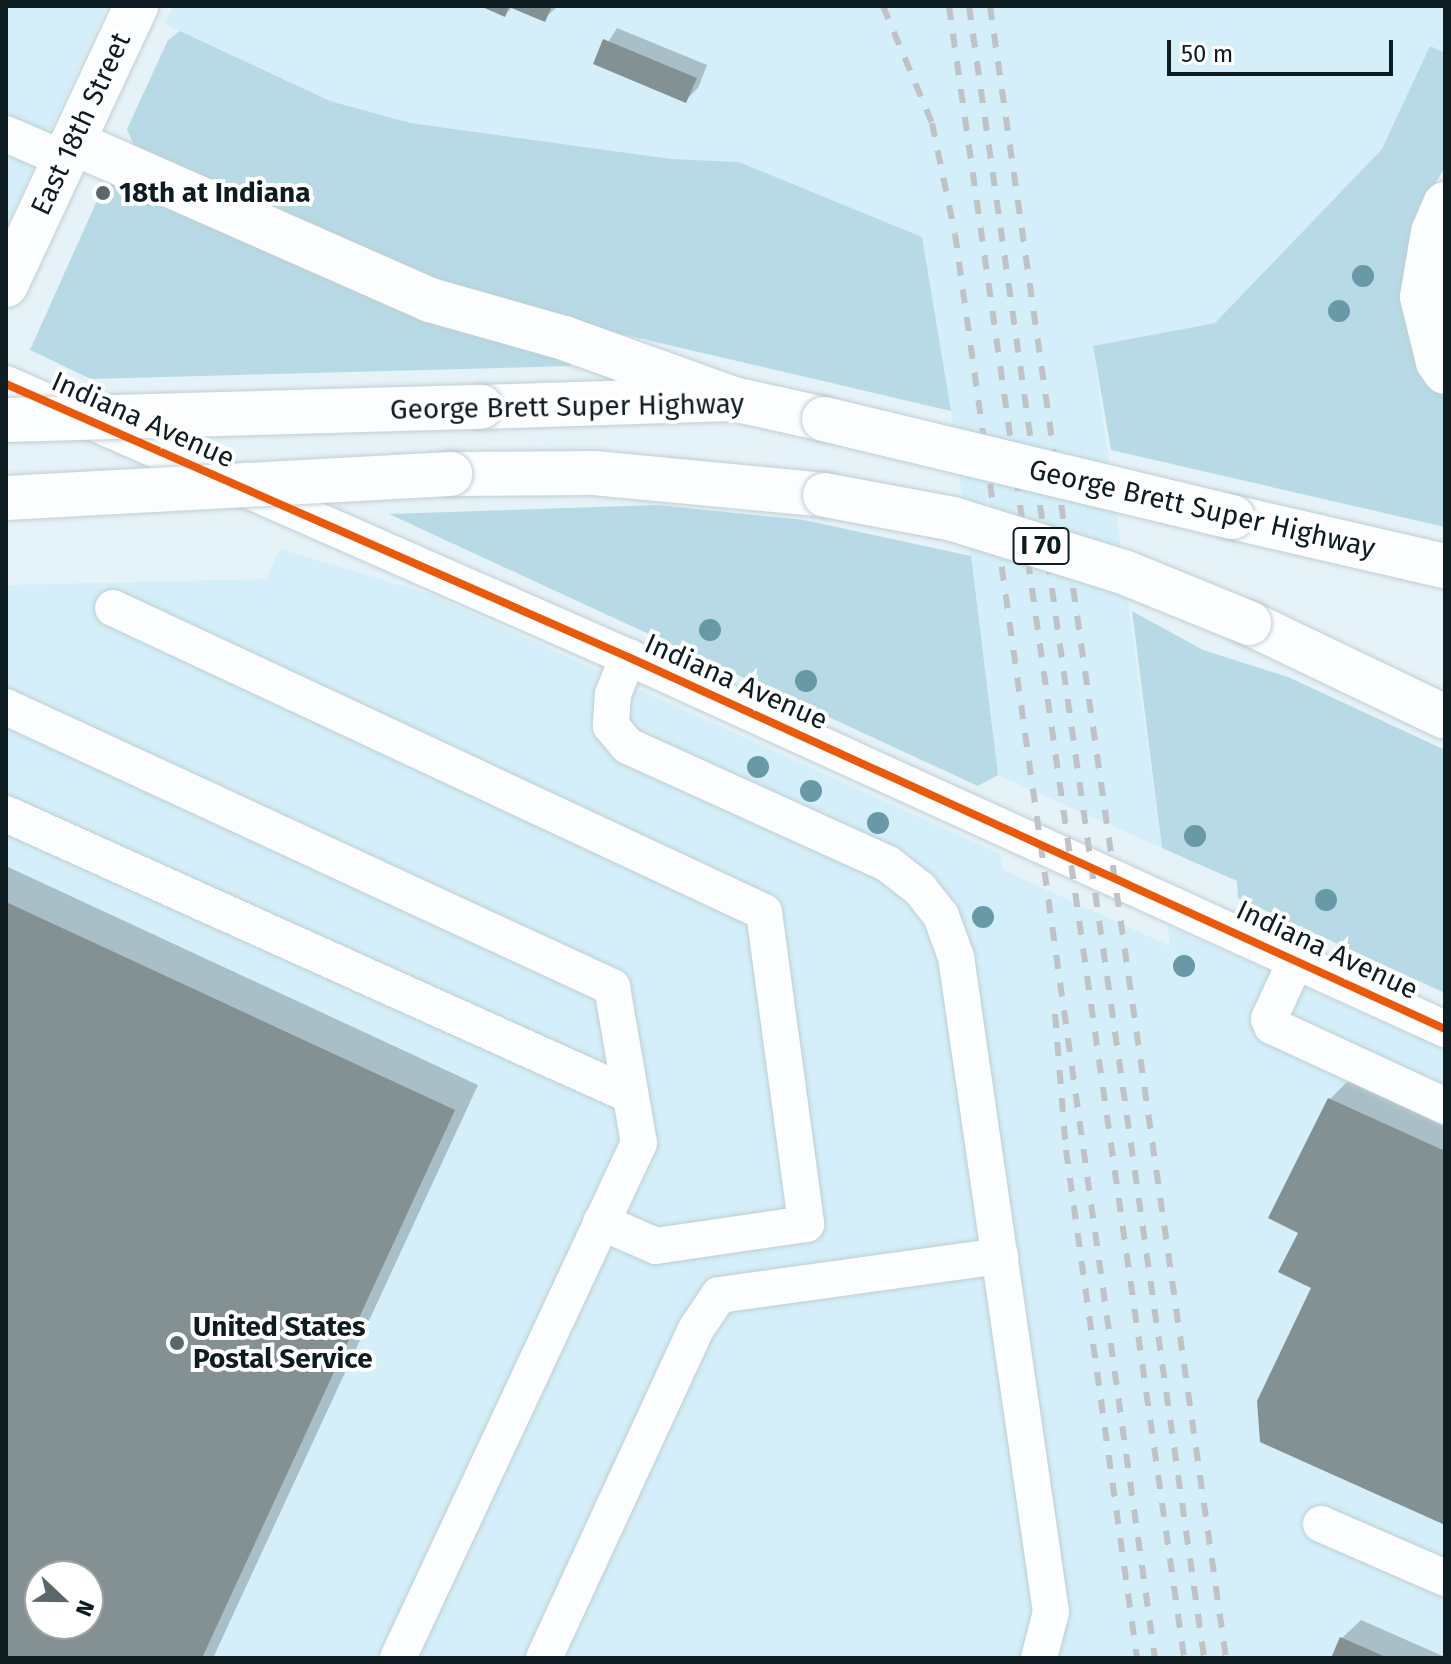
<!DOCTYPE html>
<html>
<head>
<meta charset="utf-8">
<style>
  body { margin:0 }
  #map { position:relative; width:1451px; height:1664px; overflow:hidden; background:#e5f2f7; font-family:"Fira Sans",sans-serif }
  div>[style] { position:absolute }
  [style*='--x'] { left:calc(var(--x)*1px); top:calc(var(--y)*1px); width:calc(var(--w)*1px); rotate:calc(var(--a)*1deg) }
  .built>* { inset:0; background:#d4eff9 }
  .green>* { inset:0; background:#b7dae6 }
  .shadow>* { inset:0; background:#0003 }
  .building>* { inset:0; background:#849193 }
  .roads { filter:drop-shadow(0 0 2px #c0ced2) drop-shadow(0 0 2px #c0ced2) }
  .minor>* { height:36px; margin:-18px; padding:0 18px; transform-origin:18px; border-radius:18px; background:#fbfdfe }
  .major>* { height:44px; margin:-22px; padding:0 22px; transform-origin:22px; border-radius:22px; background:#fbfdfe }
  .highway>* { height:44px; margin:-22px; padding:0 22px; transform-origin:22px; border-radius:22px; background:#fbfdfe }
  .rail>* { height:6px; margin-top:-3px; transform-origin:0; background:repeating-linear-gradient(90deg,#c0c3c5 0 14px,transparent 0 28px) }
  .bridges { filter:drop-shadow(0 0 2px #c0ced2) drop-shadow(0 0 2px #c0ced2) }
  .highway-bridge>* { height:44px; margin:-22px; padding:0 22px; transform-origin:22px; border-radius:22px; background:#fbfdfe }
  .cycleway>* { height:8px; margin:-4px; padding:0 4px; transform-origin:4px; border-radius:4px; background:#e8590c }
  .trees>* { width:22px; height:22px; margin:-11px; border-radius:50%; background:#6899a6 }
  .dots>* { width:22px; height:22px; translate:-50% -50%; box-sizing:border-box; border:4px solid #fff; border-radius:50% }
  span { translate:-50% -50%; white-space:nowrap; text-align:center; line-height:1.15; -webkit-text-stroke:8px #fff; paint-order:stroke }
  .shield-label span { padding:2px 6px; background:#fff; border:2px solid; border-radius:6px; -webkit-text-stroke-width:0 }
  .shield-label { font-size:26px; color:#0d1c20; font-weight:700 }
  .street-label { font-size:28px; color:#0d1c20 }
  .poi-label { font-size:28px; color:#0d1c20; font-weight:700 }
  .left { translate:0 -50%; text-align:left }
  .frame { position:absolute; inset:0; border:8px solid #0d1c20; pointer-events:none }
  .north { position:absolute; left:24px; top:1560px; width:80px; height:80px; box-sizing:border-box; background:#fff; border:2px solid #9ea4a6; border-radius:50%; rotate:112deg; font-size:22px; font-weight:700; line-height:32px; text-align:center; color:#0d1c20 }
  .north::after { content:''; display:block; margin:auto; width:28px; height:36px; background:#59676b; clip-path:polygon(50% 0,100% 100%,50% 72%,0 100%) }
  .scale { position:absolute; left:1167px; top:40px; width:226px; height:36px; box-sizing:border-box; border:4px solid #0d1c20; border-top:0; padding-left:10px; font-size:24px; line-height:28px; white-space:nowrap; color:#0d1c20; -webkit-text-stroke:6px #fff; paint-order:stroke }
</style>
</head>
<body>
<div id="map">
  <div class="built">
    <div style="clip-path:polygon(6px 6px,107px 6px,6px 228px)"></div>
    <div style="clip-path:polygon(173px 6px,1445px 6px,1445px 53px,1430px 47px,1382px 149px,1215px 323px,1093px 346px,1162px 848px,998px 775px,951px 411px,921px 237px,739px 162px,671px 159px,410px 123px,330px 101px,165px 24px)"></div>
    <div style="clip-path:polygon(evenodd,280px 549px,430px 594px,1000px 854px,1003px 870px,1170px 946px,1168px 926px,1445px 1050px,1445px 1658px,6px 1658px,6px 585px,266px 579px,280px 549px,40px 1576px,88px 1576px,88px 1624px,40px 1624px,40px 1576px)"></div>
  </div>
  <div class="green">
    <div style="clip-path:polygon(180px 31px,330px 101px,410px 123px,671px 159px,739px 162px,922px 237px,951px 411px,527px 312px,427px 279px,135px 148px,127px 129px,168px 40px)"></div>
    <div style="clip-path:polygon(1430px 46px,1445px 53px,1445px 167px,1428px 196px,1436px 383px,1445px 397px,1445px 527px,1111px 450px,1093px 346px,1215px 323px,1382px 149px)"></div>
    <div style="clip-path:polygon(108px 176px,572px 356px,570px 366px,91px 379px,30px 350px)"></div>
    <div style="clip-path:polygon(658px 505px,804px 520px,971px 556px,998px 775px,978px 786px,389px 514px)"></div>
    <div style="clip-path:polygon(1132px 611px,1203px 650px,1288px 677px,1445px 750px,1445px 993px,1238px 898px,1237px 881px,1162px 848px)"></div>
  </div>
  <div class="shadow">
    <div style="clip-path:polygon(485px 6px,558px 6px,544px 19px,513px 6px,505px 15px)"></div>
    <div style="clip-path:polygon(617px 28px,707px 65px,698px 88px,685px 101px,595px 63px)"></div>
    <div style="clip-path:polygon(evenodd,6px 866px,478px 1085px,213px 1658px,6px 1658px,6px 866px,40px 1576px,88px 1576px,88px 1624px,40px 1624px,40px 1576px)"></div>
    <div style="clip-path:polygon(1354px 1075px,1445px 1116px,1445px 1523px,1314px 1287px,1300px 1232px,1330px 1099px)"></div>
    <div style="clip-path:polygon(1361px 1620px,1445px 1657px,1445px 1658px,1333px 1658px,1342px 1638px)"></div>
  </div>
  <div class="building">
    <div style="clip-path:polygon(480px 6px,552px 6px,545px 22px,509px 7px,505px 17px)"></div>
    <div style="clip-path:polygon(603px 39px,697px 78px,686px 103px,593px 64px)"></div>
    <div style="clip-path:polygon(evenodd,6px 902px,455px 1110px,202px 1658px,6px 1658px,6px 902px,40px 1576px,88px 1576px,88px 1624px,40px 1624px,40px 1576px)"></div>
    <div style="clip-path:polygon(1328px 1098px,1445px 1151px,1445px 1525px,1260px 1442px,1257px 1401px,1311px 1288px,1278px 1272px,1298px 1233px,1268px 1218px)"></div>
    <div style="clip-path:polygon(1340px 1637px,1388px 1658px,1331px 1658px)"></div>
  </div>
  <div class="roads">
    <div class="minor">
      <div style="--x:6;--y:134;--w:65;--a:23.4"></div>
      <div style="--x:6;--y:384;--w:679;--a:23.7"></div>
      <div style="--x:628;--y:657;--w:898;--a:24.48"></div>
      <div style="--x:113;--y:608;--w:718;--a:25.03"></div>
      <div style="--x:764;--y:912;--w:315;--a:82.3"></div>
      <div style="--x:806;--y:1224;--w:152;--a:171.7"></div>
      <div style="--x:656;--y:1246;--w:60;--a:-156.4"></div>
      <div style="--x:628;--y:657;--w:40;--a:112"></div>
      <div style="--x:613;--y:694;--w:32;--a:94"></div>
      <div style="--x:611;--y:726;--w:26;--a:50"></div>
      <div style="--x:628;--y:746;--w:286;--a:24.4"></div>
      <div style="--x:888;--y:864;--w:41;--a:38"></div>
      <div style="--x:920;--y:889;--w:34;--a:52"></div>
      <div style="--x:941;--y:916;--w:44;--a:69.9"></div>
      <div style="--x:956;--y:957;--w:662;--a:81.75"></div>
      <div style="--x:1051;--y:1612;--w:48;--a:104.6"></div>
      <div style="--x:6;--y:707;--w:668;--a:24.8"></div>
      <div style="--x:612;--y:987;--w:158;--a:80.2"></div>
      <div style="--x:639;--y:1143;--w:569;--a:115.08"></div>
      <div style="--x:6;--y:814;--w:684;--a:24.24"></div>
      <div style="--x:1296;--y:960;--w:65;--a:114.6"></div>
      <div style="--x:1269;--y:1019;--w:8;--a:67"></div>
      <div style="--x:1272;--y:1026;--w:191;--a:24.8"></div>
      <div style="--x:1321;--y:1524;--w:135;--a:23.5"></div>
      <div style="--x:544;--y:1658;--w:362;--a:-65.2"></div>
      <div style="--x:696;--y:1329;--w:41;--a:-55.9"></div>
      <div style="--x:719;--y:1295;--w:284;--a:-7.9"></div>
    </div>
    <div class="major">
      <div style="--x:6;--y:285;--w:308;--a:-65"></div>
    </div>
    <div class="highway">
      <div style="--x:74;--y:143;--w:389;--a:23.8"></div>
      <div style="--x:430;--y:300;--w:139;--a:15.8"></div>
      <div style="--x:564;--y:338;--w:180;--a:19.8"></div>
      <div style="--x:1445;--y:204;--w:30;--a:113"></div>
      <div style="--x:1433;--y:232;--w:66;--a:99.6"></div>
      <div style="--x:1422;--y:297;--w:67;--a:76.2"></div>
      <div style="--x:1438;--y:362;--w:12;--a:55"></div>
      <div style="--x:481;--y:407;--w:252;--a:-1.8"></div>
      <div style="--x:733;--y:399;--w:93;--a:12.4"></div>
      <div style="--x:450;--y:474;--w:144;--a:-0.4"></div>
      <div style="--x:594;--y:473;--w:232;--a:5.4"></div>
      <div style="--x:1232;--y:517;--w:219;--a:13"></div>
      <div style="--x:1249;--y:623;--w:217;--a:25.6"></div>
    </div>
  </div>
  <div class="rail">
    <div style="--x:883;--y:6;--w:127;--a:67.3"></div>
    <div style="--x:932;--y:123;--w:113;--a:78.3"></div>
    <div style="--x:955;--y:234;--w:1438;--a:82.01"></div>
    <div style="--x:949;--y:6;--w:1669;--a:81.9"></div>
    <div style="--x:969;--y:6;--w:1669;--a:81.9"></div>
    <div style="--x:990;--y:6;--w:1669;--a:81.87"></div>
    <div style="--x:1055;--y:1014;--w:136;--a:85.4"></div>
    <div style="--x:1066;--y:1150;--w:513;--a:82.04"></div>
  </div>
  <div class="bridges">
    <div class="highway-bridge">
      <div style="--x:824;--y:419;--w:420;--a:13.5"></div>
      <div style="--x:6;--y:420;--w:475;--a:-1.6"></div>
      <div style="--x:825;--y:495;--w:130;--a:10.6"></div>
      <div style="--x:953;--y:519;--w:181;--a:17.3"></div>
      <div style="--x:1126;--y:573;--w:133;--a:22.1"></div>
      <div style="--x:6;--y:498;--w:445;--a:-3.1"></div>
    </div>
  </div>
  <div class="cycleway">
    <div style="--x:6;--y:384;--w:679;--a:23.7"></div>
    <div style="--x:628;--y:657;--w:898;--a:24.48"></div>
  </div>
  <div class="trees">
    <div style="left:1363px;top:276px"></div>
    <div style="left:1339px;top:311px"></div>
    <div style="left:710px;top:630px"></div>
    <div style="left:806px;top:681px"></div>
    <div style="left:758px;top:767px"></div>
    <div style="left:811px;top:791px"></div>
    <div style="left:878px;top:823px"></div>
    <div style="left:1195px;top:836px"></div>
    <div style="left:1326px;top:900px"></div>
    <div style="left:983px;top:917px"></div>
    <div style="left:1184px;top:966px"></div>
  </div>
  <div class="dots">
    <div style="left:103px;top:193px;background:#59676b"></div>
    <div style="left:177px;top:1343px;background:#59676b"></div>
  </div>
  <div class="shield-label">
    <span style="left:1041px;top:546px">I 70</span>
  </div>
  <div class="street-label">
    <span style="left:81px;top:124px;rotate:-65deg">East 18th Street</span>
    <span style="left:567px;top:407px;rotate:-1deg">George Brett Super Highway</span>
    <span style="left:143px;top:420px;rotate:24deg">Indiana Avenue</span>
    <span style="left:1202px;top:509px;rotate:13deg">George Brett Super Highway</span>
    <span style="left:736px;top:682px;rotate:24deg">Indiana Avenue</span>
    <span style="left:1327px;top:950px;rotate:25deg">Indiana Avenue</span>
  </div>
  <div class="poi-label">
    <span class="left" style="left:119px;top:193px">18th at Indiana</span>
    <span class="left" style="left:193px;top:1343px">United States<br>Postal Service</span>
  </div>
  <div class="frame"></div>
  <div class="north">N</div>
  <div class="scale">50 m</div>
</div>
</body>
</html>
